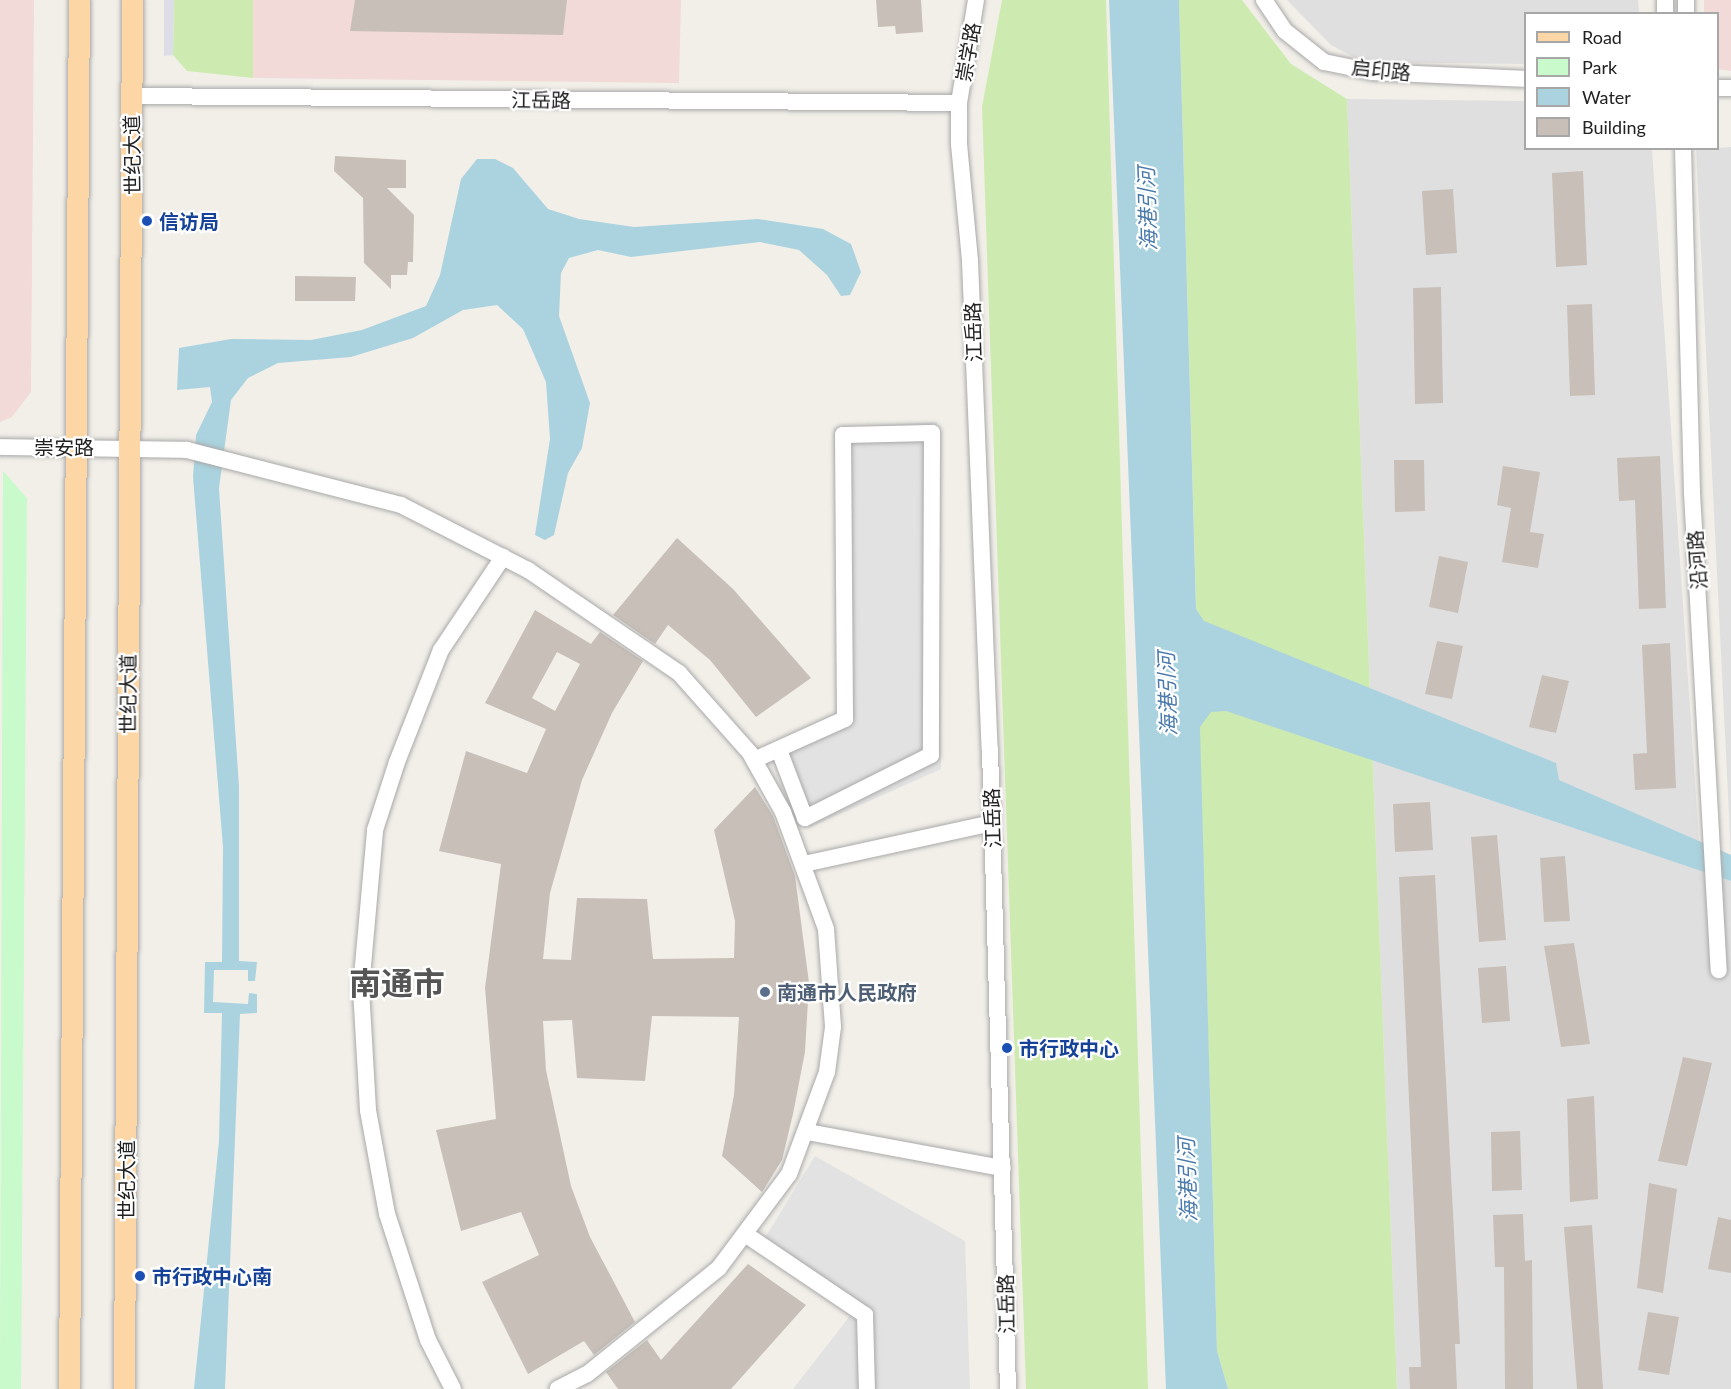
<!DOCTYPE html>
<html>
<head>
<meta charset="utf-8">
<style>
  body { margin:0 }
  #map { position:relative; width:1731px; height:1389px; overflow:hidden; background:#f2efe9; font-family:Lato,"Noto Sans SC",sans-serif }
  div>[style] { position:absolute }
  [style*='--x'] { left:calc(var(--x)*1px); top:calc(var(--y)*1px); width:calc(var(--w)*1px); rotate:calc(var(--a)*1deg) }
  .residential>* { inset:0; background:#e0dfdf }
  .commercial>* { inset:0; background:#f2dad9 }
  .grass>* { inset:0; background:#cdebb0 }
  .park>* { inset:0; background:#c8facc }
  .parking>* { inset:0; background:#e2e2e2 }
  .plaza>* { inset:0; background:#dddde8 }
  .water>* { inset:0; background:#aad3df }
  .building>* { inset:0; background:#c7bfb8 }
  .roads { filter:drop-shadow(0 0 2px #a9a9a9) drop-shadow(0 0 2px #a9a9a9) }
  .minor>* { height:16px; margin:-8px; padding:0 8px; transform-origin:8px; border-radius:8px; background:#fff }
  .major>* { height:21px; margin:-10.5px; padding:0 10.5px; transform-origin:10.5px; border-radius:10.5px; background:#fcd6a4 }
  .dots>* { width:16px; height:16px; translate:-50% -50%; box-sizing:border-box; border:3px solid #fff; border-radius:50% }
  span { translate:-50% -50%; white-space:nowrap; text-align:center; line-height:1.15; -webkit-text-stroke:4.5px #fff; paint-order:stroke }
  .street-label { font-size:20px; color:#222 }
  .transit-label { font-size:20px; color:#164399; font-weight:700 }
  .left { translate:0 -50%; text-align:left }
  .service-label { font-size:20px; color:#4e5e75; font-weight:700 }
  .water-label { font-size:21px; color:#4a7aab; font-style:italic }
  .town-label { font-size:32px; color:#555; font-weight:700 }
  .legend { position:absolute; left:1524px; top:12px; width:195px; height:138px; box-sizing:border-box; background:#fff; border:2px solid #a7a7a7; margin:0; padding:8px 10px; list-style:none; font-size:18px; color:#222 }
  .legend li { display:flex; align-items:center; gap:12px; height:30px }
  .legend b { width:30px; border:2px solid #a7a7a7 }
</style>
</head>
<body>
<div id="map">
  <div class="residential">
    <div style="clip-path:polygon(1287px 0,1638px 0,1639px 13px,1526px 14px,1525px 64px,1363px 62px,1331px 45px)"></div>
    <div style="clip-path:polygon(1347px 99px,1525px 101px,1526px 148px,1652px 149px,1701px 870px,1731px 881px,1731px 1389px,1397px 1389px)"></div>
    <div style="clip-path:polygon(1731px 147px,1731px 855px,1696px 149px)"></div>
  </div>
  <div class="commercial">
    <div style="clip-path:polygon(0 0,34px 0,31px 392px,12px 417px,0 422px)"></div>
    <div style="clip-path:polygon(253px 0,681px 0,679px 83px,253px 78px)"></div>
    <div style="clip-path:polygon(1704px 0,1731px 0,1731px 71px,1718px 69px,1718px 14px,1704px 13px)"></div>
  </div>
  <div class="grass">
    <div style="clip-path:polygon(174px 0,253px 0,253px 78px,187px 71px,173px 55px)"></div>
    <div style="clip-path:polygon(1002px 0,1106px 0,1148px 1389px,1026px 1389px,982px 107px)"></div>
    <div style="clip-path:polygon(1179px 0,1242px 0,1291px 64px,1347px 99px,1397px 1389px,1228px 1389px,1217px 1351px)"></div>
  </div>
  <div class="park">
    <div style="clip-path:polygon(3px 471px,27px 498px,21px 1389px,0 1389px)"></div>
  </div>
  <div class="parking">
    <div style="clip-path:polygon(937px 422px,941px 769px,809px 828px,780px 742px,841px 711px,834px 428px)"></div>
    <div style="clip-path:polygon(815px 1156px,965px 1241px,970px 1389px,793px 1389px,853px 1312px,757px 1251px)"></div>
  </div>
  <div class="plaza">
    <div style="clip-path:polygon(164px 0,174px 0,173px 55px,164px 56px)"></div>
  </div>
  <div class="water">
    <div style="clip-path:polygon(1109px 0,1179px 0,1196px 609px,1204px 621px,1556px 763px,1559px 780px,1731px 855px,1731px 881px,1226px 711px,1211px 712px,1200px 727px,1217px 1351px,1228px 1389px,1166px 1389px)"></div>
    <div style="clip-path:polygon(477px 159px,495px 159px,513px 168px,548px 209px,579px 219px,634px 227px,758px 219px,823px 229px,851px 244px,861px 272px,850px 295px,841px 296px,827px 275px,799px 250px,760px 242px,631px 257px,598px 250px,569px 258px,561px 273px,559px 316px,590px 403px,582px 448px,568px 473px,554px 535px,545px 540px,535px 535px,550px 439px,546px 382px,523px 329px,497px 305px,463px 310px,413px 338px,351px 357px,278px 363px,248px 378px,231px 400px,219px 488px,239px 787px,239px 961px,257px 962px,255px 981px,248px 981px,248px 970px,214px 970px,213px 1002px,248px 1004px,249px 993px,257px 994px,257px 1013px,240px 1014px,225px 1389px,194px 1389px,219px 1141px,222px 1013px,204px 1013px,205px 962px,222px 962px,223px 847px,193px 477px,196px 435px,212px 402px,210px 387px,177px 390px,179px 348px,231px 339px,311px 340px,362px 330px,426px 306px,440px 275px,461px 179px)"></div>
  </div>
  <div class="building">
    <div style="clip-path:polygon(355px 0,567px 0,563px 35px,350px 31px)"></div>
    <div style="clip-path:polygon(876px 0,921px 0,923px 32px,896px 34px,895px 26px,878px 27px)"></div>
    <div style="clip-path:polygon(335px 156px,406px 160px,406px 188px,387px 188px,414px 215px,413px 262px,408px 262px,407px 275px,391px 275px,391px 289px,364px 263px,363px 198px,334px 171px)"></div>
    <div style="clip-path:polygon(1583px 171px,1587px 265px,1556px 267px,1552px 173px)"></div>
    <div style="clip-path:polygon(1453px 189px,1457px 253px,1426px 255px,1422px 191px)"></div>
    <div style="clip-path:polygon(295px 276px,356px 277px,355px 301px,295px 301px)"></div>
    <div style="clip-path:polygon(1441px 287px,1443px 403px,1415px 404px,1413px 288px)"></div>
    <div style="clip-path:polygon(1592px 304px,1595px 395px,1570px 396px,1567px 305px)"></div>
    <div style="clip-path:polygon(1660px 456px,1666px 608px,1639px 609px,1635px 500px,1619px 501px,1617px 458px)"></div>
    <div style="clip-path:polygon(1394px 460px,1424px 460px,1425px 511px,1395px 512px)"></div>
    <div style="clip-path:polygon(1503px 466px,1540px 472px,1530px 532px,1544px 534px,1538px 568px,1502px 562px,1511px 508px,1497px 505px)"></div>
    <div style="clip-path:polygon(677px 538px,733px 589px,811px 678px,756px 717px,710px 660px,668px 625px,655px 644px,613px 615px)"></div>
    <div style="clip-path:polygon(1439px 556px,1468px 562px,1458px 613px,1429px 607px)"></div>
    <div style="clip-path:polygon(evenodd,535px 610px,591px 644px,600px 632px,643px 661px,612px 713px,582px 780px,550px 893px,543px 959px,571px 960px,577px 898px,647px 899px,653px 959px,734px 958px,735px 921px,714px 830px,755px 787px,773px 816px,795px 876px,809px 983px,805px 1052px,793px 1114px,782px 1160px,762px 1192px,722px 1156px,734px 1095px,739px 1017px,652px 1016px,645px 1081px,577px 1078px,572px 1020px,543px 1021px,546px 1070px,571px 1186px,590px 1237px,635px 1322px,594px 1355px,584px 1341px,528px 1374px,482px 1282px,539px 1255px,521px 1212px,461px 1231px,436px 1130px,496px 1119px,485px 988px,501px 864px,439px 851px,466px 751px,527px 773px,546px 729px,485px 703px,535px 610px,557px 652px,580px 664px,555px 711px,532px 698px,557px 652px)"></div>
    <div style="clip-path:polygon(1437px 641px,1463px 646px,1452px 699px,1425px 694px)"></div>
    <div style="clip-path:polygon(1670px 643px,1676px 788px,1635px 790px,1633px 754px,1647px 753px,1642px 645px)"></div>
    <div style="clip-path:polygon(1542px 675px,1569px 681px,1556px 733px,1529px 727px)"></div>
    <div style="clip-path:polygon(1430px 802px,1433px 850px,1395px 852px,1393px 804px)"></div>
    <div style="clip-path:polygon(1497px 835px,1506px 940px,1479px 942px,1471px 837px)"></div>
    <div style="clip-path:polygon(1565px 856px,1570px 921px,1544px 922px,1540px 858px)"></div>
    <div style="clip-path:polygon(1435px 875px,1460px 1344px,1455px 1344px,1457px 1389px,1410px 1389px,1409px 1367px,1421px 1367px,1399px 877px)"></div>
    <div style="clip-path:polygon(1574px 943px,1590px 1044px,1561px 1047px,1544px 946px)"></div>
    <div style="clip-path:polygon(1506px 966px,1510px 1021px,1482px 1023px,1478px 968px)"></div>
    <div style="clip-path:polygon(1683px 1057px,1712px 1063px,1687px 1166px,1658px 1161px)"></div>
    <div style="clip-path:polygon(1594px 1096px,1598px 1199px,1570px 1202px,1567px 1099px)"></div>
    <div style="clip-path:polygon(1520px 1131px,1522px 1190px,1492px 1191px,1491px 1132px)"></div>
    <div style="clip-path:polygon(1649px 1183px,1677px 1189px,1663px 1293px,1637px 1288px)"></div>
    <div style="clip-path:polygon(1523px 1214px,1525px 1261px,1532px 1260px,1533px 1389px,1505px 1389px,1504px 1267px,1495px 1267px,1493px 1215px)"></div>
    <div style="clip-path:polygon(1718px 1217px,1731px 1220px,1731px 1273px,1708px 1269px)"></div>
    <div style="clip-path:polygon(1592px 1225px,1603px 1389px,1577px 1389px,1564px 1227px)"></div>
    <div style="clip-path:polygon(748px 1264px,806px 1305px,731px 1389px,618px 1389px,606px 1372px,647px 1340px,661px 1360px)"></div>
    <div style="clip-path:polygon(1648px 1312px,1679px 1317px,1669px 1375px,1638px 1370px)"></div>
  </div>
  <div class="roads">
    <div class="minor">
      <div style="--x:976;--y:0;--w:104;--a:99.4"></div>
      <div style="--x:959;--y:103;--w:41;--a:90"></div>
      <div style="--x:959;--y:144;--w:118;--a:84.6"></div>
      <div style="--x:970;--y:261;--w:488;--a:87.7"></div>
      <div style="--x:990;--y:749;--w:640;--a:88.39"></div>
      <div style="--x:1264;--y:0;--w:37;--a:56"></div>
      <div style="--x:1285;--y:31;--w:50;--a:38.5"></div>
      <div style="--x:1324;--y:62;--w:50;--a:11.5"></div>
      <div style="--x:1373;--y:72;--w:153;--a:2.6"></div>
      <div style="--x:1665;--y:0;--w:14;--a:90"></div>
      <div style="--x:1686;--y:0;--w:14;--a:90"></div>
      <div style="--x:1718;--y:88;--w:13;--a:0"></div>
      <div style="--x:131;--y:96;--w:828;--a:0.48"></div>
      <div style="--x:1683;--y:148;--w:345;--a:88.5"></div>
      <div style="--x:1692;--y:493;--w:478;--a:86.8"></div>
      <div style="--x:0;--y:447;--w:187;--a:0.9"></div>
      <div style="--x:187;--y:450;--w:221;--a:14.4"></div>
      <div style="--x:401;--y:505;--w:143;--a:27.1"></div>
      <div style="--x:528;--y:570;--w:183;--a:34.3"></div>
      <div style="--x:679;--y:673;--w:107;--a:48.4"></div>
      <div style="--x:750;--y:753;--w:68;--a:60.8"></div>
      <div style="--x:783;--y:812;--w:125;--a:69.8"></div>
      <div style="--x:826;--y:929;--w:98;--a:85.9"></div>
      <div style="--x:833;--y:1027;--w:45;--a:97.6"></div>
      <div style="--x:827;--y:1072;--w:109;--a:110.4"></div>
      <div style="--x:789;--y:1174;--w:117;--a:126.7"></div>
      <div style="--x:719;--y:1268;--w:169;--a:141.2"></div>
      <div style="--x:587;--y:1374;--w:33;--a:153"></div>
      <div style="--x:754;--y:760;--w:100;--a:-24.3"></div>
      <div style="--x:845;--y:719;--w:284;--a:-90.4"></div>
      <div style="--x:843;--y:435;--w:89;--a:-1.3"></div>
      <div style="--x:932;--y:433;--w:322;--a:90.2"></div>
      <div style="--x:931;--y:755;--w:141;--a:153.4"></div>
      <div style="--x:805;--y:818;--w:73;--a:-110.9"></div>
      <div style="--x:804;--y:864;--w:192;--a:-12.3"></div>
      <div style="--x:808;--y:1132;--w:198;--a:10.5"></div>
      <div style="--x:745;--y:1234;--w:145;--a:34"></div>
      <div style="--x:865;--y:1315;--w:74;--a:88.5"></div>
      <div style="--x:453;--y:1389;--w:55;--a:-117"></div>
      <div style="--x:428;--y:1340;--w:133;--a:-108"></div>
      <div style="--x:387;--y:1214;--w:106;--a:-100.4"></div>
      <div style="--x:368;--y:1110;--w:122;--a:-93.3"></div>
      <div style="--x:361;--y:988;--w:159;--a:-84.9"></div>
      <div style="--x:375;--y:830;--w:71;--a:-72.1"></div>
      <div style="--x:397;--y:762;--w:120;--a:-68.6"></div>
      <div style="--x:441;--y:650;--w:112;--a:-56.3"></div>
    </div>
    <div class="major">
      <div style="--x:69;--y:1389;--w:1389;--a:-89.59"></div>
      <div style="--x:124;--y:1389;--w:1389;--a:-89.67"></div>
    </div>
  </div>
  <div class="dots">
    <div style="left:147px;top:221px;background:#1a4fb4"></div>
    <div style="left:765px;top:992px;background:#5c6f8a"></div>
    <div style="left:1007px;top:1048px;background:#1a4fb4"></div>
    <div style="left:140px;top:1276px;background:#1a4fb4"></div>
  </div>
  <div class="street-label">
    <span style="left:968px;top:52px;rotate:-80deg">崇学路</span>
    <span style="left:1381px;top:70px;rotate:6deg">启印路</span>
    <span style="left:541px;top:100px;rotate:1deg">江岳路</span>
    <span style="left:132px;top:155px;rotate:-91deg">世纪大道</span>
    <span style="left:973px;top:332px;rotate:-92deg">江岳路</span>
    <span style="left:64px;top:447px">崇安路</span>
    <span style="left:1697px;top:560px;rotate:-94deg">沿河路</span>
    <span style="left:128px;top:694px;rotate:-90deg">世纪大道</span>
    <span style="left:992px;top:818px;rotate:-92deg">江岳路</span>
    <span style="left:126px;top:1180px;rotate:-90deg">世纪大道</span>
    <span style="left:1006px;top:1304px;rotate:-91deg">江岳路</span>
  </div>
  <div class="transit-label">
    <span class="left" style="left:159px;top:221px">信访局</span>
    <span class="left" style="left:1019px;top:1048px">市行政中心</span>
    <span class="left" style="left:152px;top:1276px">市行政中心南</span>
  </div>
  <div class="service-label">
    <span class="left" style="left:777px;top:992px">南通市人民政府</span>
  </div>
  <div class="water-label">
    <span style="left:1147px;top:209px;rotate:-92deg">海港引河</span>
    <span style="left:1167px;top:694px;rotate:-92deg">海港引河</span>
    <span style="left:1187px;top:1180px;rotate:-92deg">海港引河</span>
  </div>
  <div class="town-label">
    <span style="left:397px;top:983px">南通市</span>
  </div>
  <ul class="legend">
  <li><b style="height:8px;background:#fcd6a4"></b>Road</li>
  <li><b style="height:16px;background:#c8facc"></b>Park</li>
  <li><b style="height:16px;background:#aad3df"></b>Water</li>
  <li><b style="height:16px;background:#c7bfb8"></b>Building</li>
  </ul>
</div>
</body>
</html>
